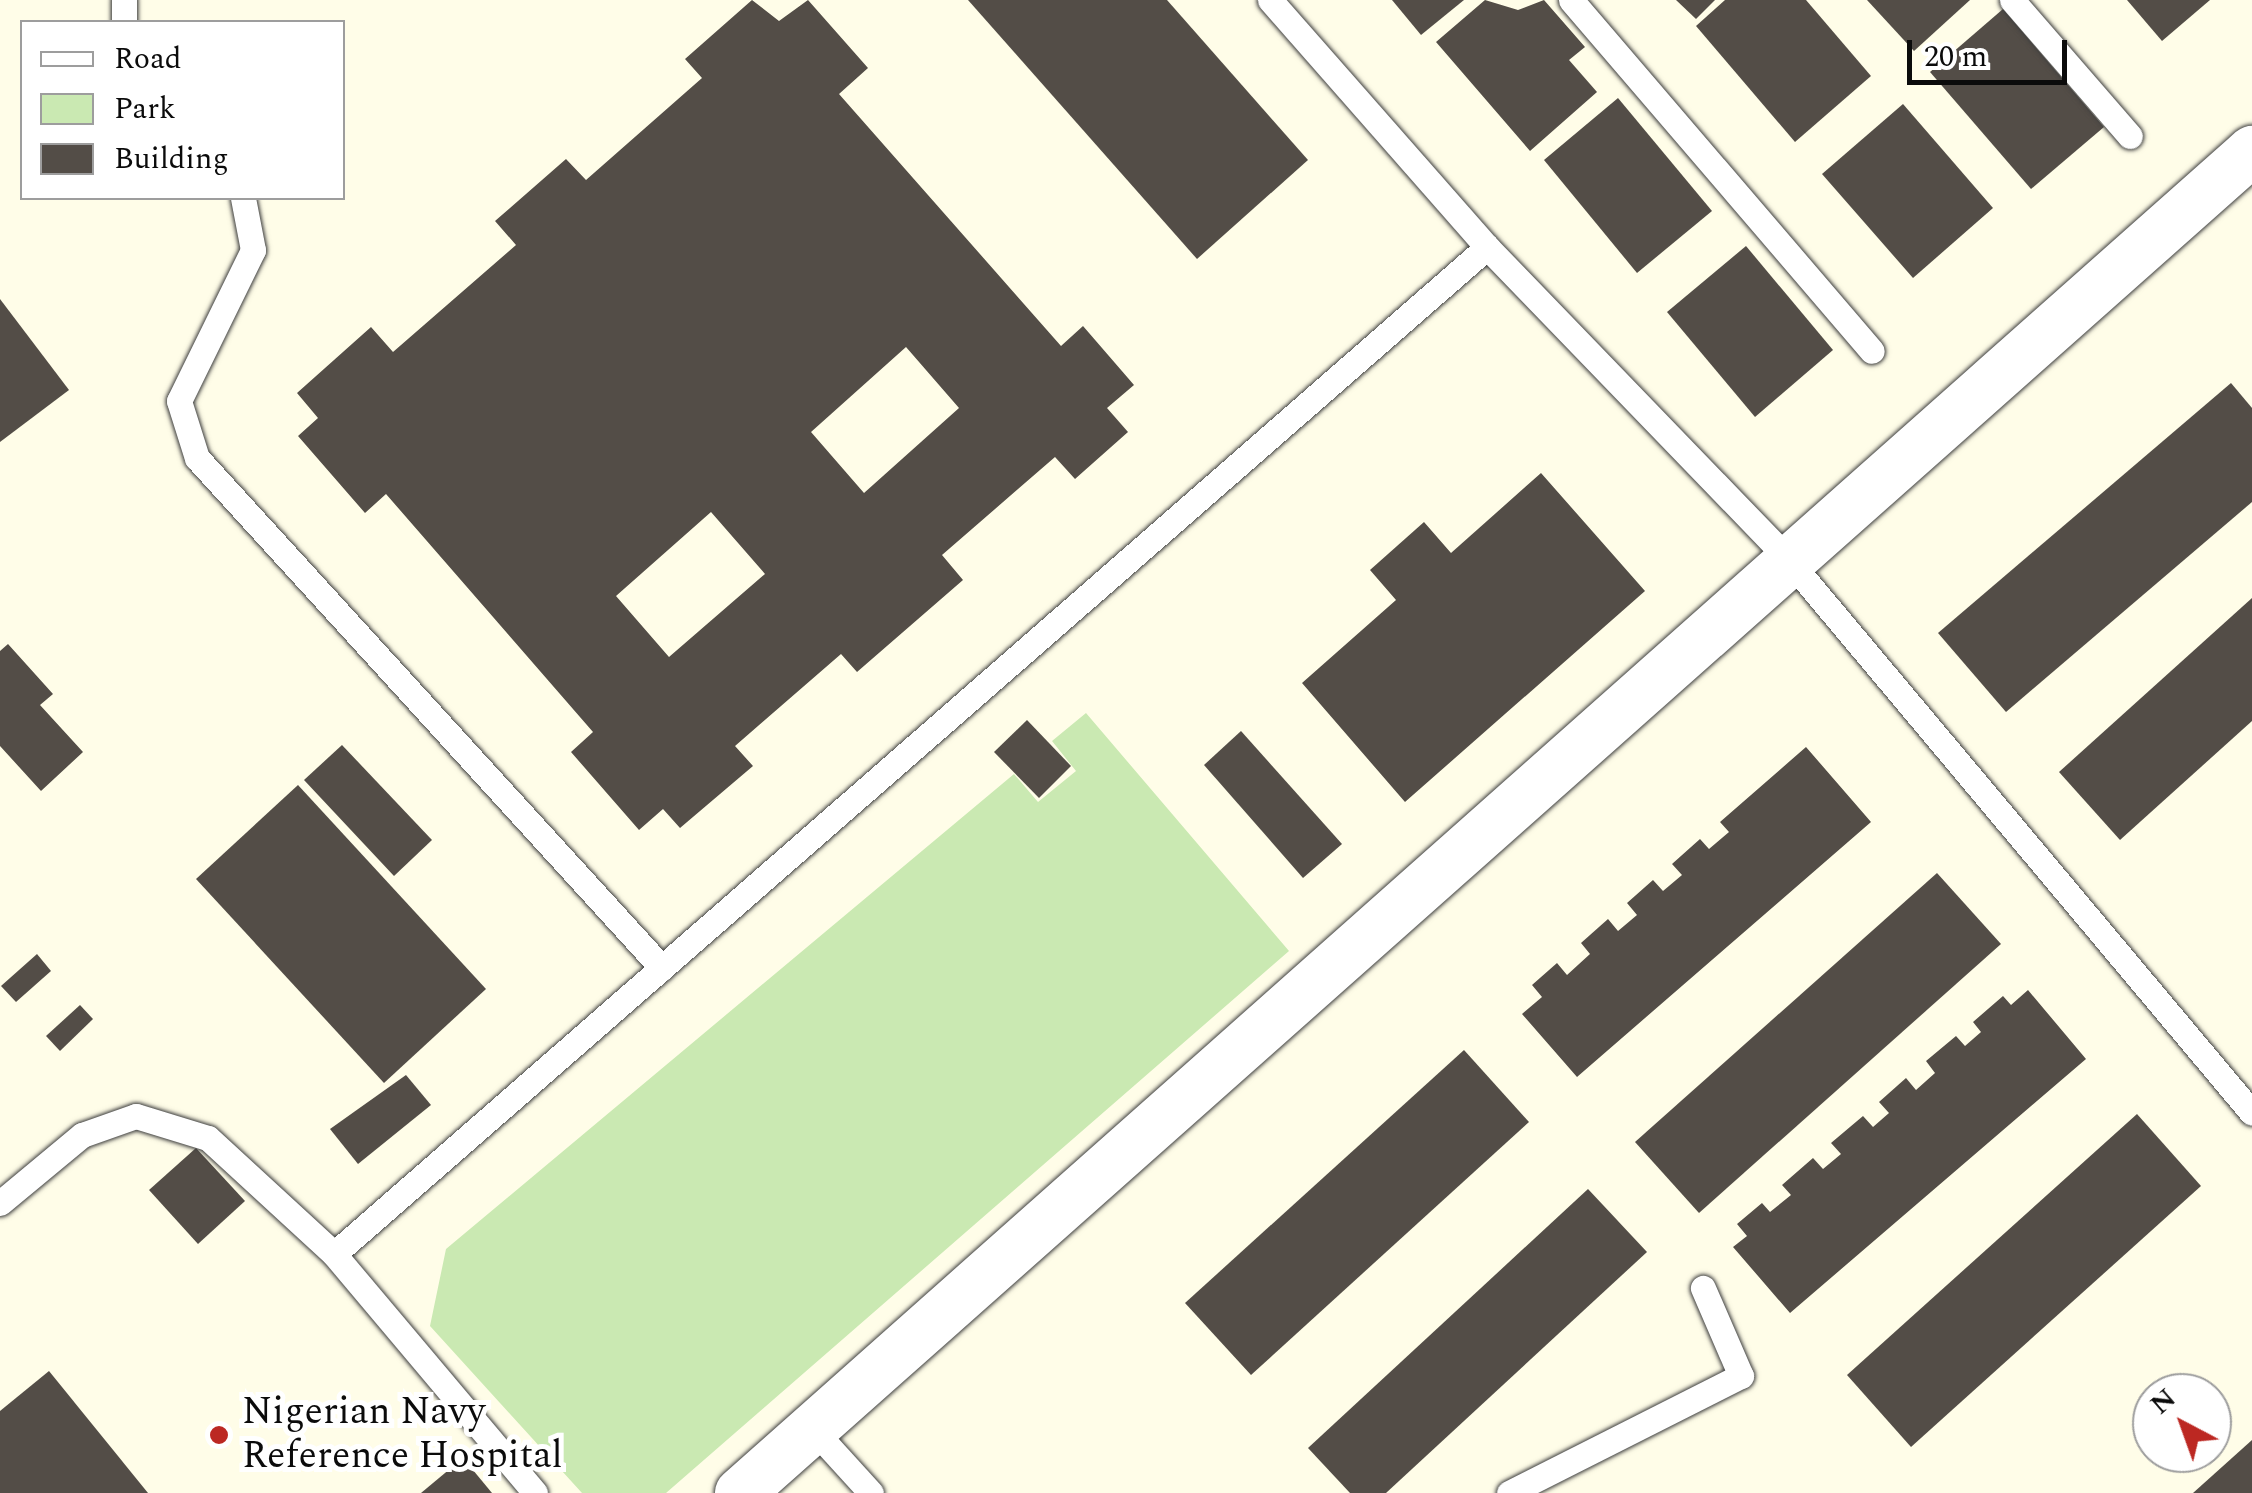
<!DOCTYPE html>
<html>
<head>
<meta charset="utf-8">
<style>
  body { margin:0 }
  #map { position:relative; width:2252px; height:1493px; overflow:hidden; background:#fffde8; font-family:Spectral,serif }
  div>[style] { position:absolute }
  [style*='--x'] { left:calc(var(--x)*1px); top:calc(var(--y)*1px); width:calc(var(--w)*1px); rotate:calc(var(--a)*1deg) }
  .green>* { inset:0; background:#cae9b2 }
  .building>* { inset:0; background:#534d47 }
  .roads { filter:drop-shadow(0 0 2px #3e3e3e) drop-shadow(0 0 2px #3e3e3e) }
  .lane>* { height:25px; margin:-12.5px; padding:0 12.5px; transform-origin:12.5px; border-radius:12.5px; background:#fff }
  .street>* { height:50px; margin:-25px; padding:0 25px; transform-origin:25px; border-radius:25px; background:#fff }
  .dots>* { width:28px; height:28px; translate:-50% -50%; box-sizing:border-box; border:5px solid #fff; border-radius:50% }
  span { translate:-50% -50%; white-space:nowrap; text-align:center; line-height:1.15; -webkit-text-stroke:10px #fff; paint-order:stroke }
  .poi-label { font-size:38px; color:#0b0b0b }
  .left { translate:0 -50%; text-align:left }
  .legend { position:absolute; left:20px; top:20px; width:325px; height:180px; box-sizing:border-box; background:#fff; border:2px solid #9d9d9d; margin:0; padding:12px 18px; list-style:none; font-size:30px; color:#0b0b0b }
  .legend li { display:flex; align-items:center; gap:20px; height:50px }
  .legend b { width:50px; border:2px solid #9d9d9d }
  .north { position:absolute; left:2132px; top:1373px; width:100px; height:100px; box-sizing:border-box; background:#fff; border:2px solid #9d9d9d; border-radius:50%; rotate:319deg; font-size:28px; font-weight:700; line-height:40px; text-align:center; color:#0b0b0b }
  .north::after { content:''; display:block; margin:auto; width:35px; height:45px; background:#bc2822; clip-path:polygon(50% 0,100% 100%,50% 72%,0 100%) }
  .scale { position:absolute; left:1907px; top:40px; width:160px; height:45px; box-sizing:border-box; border:5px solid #0b0b0b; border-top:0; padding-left:12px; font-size:30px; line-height:35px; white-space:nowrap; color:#0b0b0b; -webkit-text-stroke:8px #fff; paint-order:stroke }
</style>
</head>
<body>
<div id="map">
  <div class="green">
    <div style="clip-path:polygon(1086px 713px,1289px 951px,666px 1493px,582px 1493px,430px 1326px,446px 1249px,1014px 774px,1038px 802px,1076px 771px,1052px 741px)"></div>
  </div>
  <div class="building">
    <div style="clip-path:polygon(evenodd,752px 0,779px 21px,808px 0,868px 68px,839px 94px,1061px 346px,1083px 326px,1134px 385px,1107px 408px,1128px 432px,1075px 479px,1055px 457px,942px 555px,963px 580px,857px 672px,841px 654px,735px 746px,753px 766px,680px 828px,663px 809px,639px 830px,571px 752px,593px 732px,386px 494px,365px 513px,298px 436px,318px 418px,297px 393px,371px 327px,393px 352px,516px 245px,495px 221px,566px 159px,586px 180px,702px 78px,685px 59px,752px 0,906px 347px,959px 408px,864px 493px,811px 432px,906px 347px,752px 0,711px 512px,765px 574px,669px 657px,616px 596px,711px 512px)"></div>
    <div style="clip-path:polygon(968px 0,1167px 0,1308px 160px,1197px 259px)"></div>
    <div style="clip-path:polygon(1392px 0,1464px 0,1421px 35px)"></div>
    <div style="clip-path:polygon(1485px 0,1518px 10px,1544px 0,1585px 47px,1569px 60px,1597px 92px,1530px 151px,1436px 42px)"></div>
    <div style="clip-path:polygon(1676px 0,1715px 0,1696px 19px)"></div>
    <div style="clip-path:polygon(1725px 0,1806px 0,1871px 76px,1795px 142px,1696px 26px)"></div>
    <div style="clip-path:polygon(1867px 0,1970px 0,1914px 51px)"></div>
    <div style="clip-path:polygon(2127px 0,2210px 0,2162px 41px)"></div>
    <div style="clip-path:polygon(2003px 9px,2104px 127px,2031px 189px,1930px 72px)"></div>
    <div style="clip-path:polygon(1618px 98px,1712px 211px,1637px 273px,1544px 160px)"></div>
    <div style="clip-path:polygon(1903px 104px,1993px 208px,1913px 278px,1822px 174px)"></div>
    <div style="clip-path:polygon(1746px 246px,1833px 350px,1755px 417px,1667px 312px)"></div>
    <div style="clip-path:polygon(0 299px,69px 390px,0 442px)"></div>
    <div style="clip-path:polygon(2231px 383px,2252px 408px,2252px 502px,2006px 712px,1938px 633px)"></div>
    <div style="clip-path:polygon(1541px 473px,1645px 591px,1405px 802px,1302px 683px,1396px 600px,1370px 570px,1424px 522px,1451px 553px)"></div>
    <div style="clip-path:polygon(2252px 598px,2252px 721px,2120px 840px,2059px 772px)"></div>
    <div style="clip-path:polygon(8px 644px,53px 694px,40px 705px,83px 752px,41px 791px,0 746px,0 651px)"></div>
    <div style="clip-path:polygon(1027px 720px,1071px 766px,1039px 798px,994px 752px)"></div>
    <div style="clip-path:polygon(1241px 731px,1342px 844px,1303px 878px,1204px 765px)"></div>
    <div style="clip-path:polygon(342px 745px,432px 840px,394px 876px,304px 780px)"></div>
    <div style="clip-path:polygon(1806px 747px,1871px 822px,1577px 1077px,1522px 1014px,1542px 997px,1532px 985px,1557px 963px,1567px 975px,1590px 954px,1581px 943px,1608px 919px,1618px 931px,1637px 915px,1627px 903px,1653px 880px,1663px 891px,1682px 875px,1672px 864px,1700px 839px,1709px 849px,1729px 832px,1720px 822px)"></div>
    <div style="clip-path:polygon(298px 785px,486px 989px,384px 1083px,196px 879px)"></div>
    <div style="clip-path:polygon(1937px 873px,2001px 944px,1699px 1213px,1635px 1142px)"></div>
    <div style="clip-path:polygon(37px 954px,51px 971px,16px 1002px,1px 986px)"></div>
    <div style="clip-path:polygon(2028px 990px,2086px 1059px,1790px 1313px,1733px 1247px,1747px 1236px,1737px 1224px,1762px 1203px,1770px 1212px,1791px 1195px,1782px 1185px,1813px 1158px,1823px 1169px,1841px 1154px,1831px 1143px,1863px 1116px,1873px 1127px,1889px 1113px,1879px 1102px,1906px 1078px,1916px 1090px,1935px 1073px,1926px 1061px,1956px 1036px,1965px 1046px,1981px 1032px,1973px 1022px,2003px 996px,2011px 1005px)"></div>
    <div style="clip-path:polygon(80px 1005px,93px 1019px,60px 1051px,46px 1036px)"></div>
    <div style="clip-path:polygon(1464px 1050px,1529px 1122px,1251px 1375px,1185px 1303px)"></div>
    <div style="clip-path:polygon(406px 1075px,431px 1105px,358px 1164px,330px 1129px)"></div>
    <div style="clip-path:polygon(2137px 1114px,2201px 1186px,1911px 1447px,1847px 1375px)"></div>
    <div style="clip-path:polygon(196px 1148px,245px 1201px,198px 1244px,149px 1190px)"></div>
    <div style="clip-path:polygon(1588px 1189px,1647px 1252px,1386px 1493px,1350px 1493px,1308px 1448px)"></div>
    <div style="clip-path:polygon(49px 1371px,148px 1493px,0 1493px,0 1411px)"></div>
    <div style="clip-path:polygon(2252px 1440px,2252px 1493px,2193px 1493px)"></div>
    <div style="clip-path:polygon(463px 1458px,492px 1493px,421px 1493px)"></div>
  </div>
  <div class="roads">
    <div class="lane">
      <div style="--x:1270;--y:0;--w:329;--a:48.7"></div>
      <div style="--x:1487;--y:247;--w:431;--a:46"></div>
      <div style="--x:1786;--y:557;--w:725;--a:50.03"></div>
      <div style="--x:1571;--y:0;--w:462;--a:49.4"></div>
      <div style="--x:2012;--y:0;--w:180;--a:49.1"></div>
      <div style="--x:124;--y:22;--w:22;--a:-90"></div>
      <div style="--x:243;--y:198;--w:53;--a:79.1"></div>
      <div style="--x:253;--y:250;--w:168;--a:116.1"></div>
      <div style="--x:179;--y:401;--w:60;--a:72.5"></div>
      <div style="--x:197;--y:458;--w:690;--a:47.64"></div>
      <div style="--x:0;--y:1203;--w:107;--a:-39.7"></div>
      <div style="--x:82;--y:1135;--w:57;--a:-19.4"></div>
      <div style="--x:136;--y:1116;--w:75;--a:17"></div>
      <div style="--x:208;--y:1138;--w:171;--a:42.6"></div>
      <div style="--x:334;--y:1254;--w:312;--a:49.9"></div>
      <div style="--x:334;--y:1254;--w:1531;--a:-41.13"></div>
      <div style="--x:811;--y:1427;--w:89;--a:47.7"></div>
      <div style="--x:1509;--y:1493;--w:260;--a:-26.8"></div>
      <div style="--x:1741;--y:1376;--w:96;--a:-113.4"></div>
    </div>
    <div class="street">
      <div style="--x:740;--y:1493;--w:2022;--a:-41.59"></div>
    </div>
  </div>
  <div class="dots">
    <div style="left:219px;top:1435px;background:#bc2822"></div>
  </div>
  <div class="poi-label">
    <span class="left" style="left:242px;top:1435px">Nigerian Navy<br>Reference Hospital</span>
  </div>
  <ul class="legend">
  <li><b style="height:12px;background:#fff"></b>Road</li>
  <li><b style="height:28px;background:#cae9b2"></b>Park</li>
  <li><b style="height:28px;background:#534d47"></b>Building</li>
  </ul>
  <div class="north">N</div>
  <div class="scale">20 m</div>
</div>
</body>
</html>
